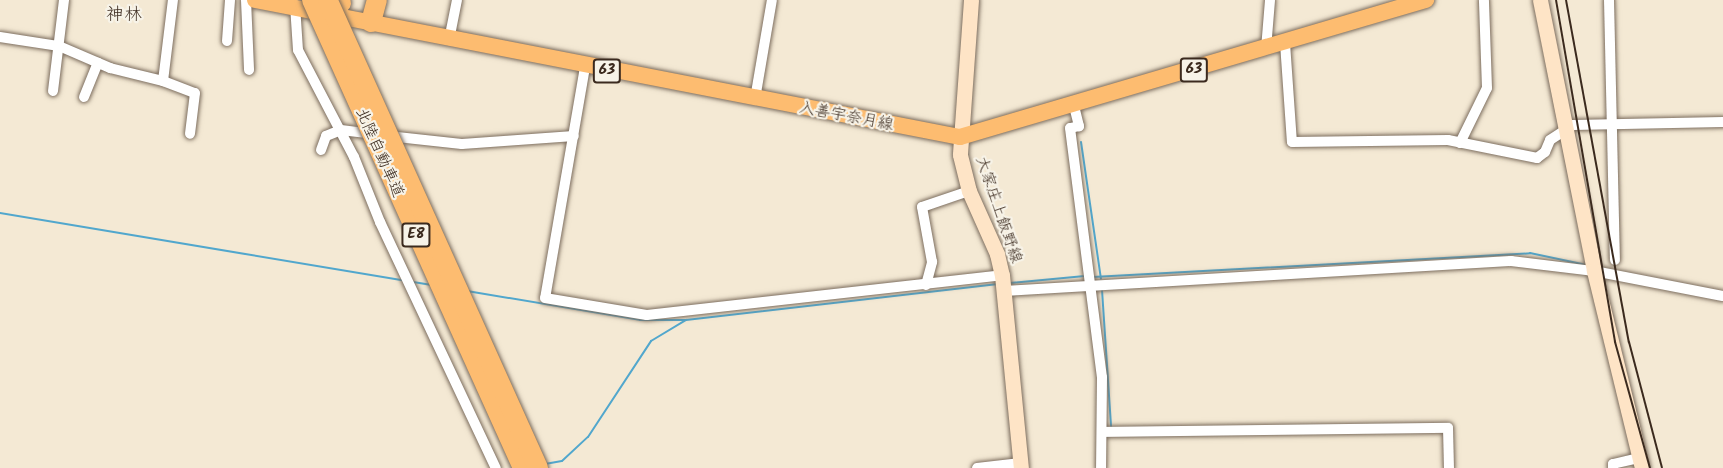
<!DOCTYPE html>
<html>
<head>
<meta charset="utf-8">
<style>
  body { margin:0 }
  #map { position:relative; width:1723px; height:468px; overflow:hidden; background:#f4e9d4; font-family:Kalam,"Klee One",sans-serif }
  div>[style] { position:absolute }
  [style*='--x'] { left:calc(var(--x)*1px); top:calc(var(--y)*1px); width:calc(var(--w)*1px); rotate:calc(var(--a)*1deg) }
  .stream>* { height:2px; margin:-1px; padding:0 1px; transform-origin:1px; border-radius:1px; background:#51a7cd }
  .roads { filter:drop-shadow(0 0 2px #7c6d5e) drop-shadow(0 0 2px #7c6d5e) }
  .street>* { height:10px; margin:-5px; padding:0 5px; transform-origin:5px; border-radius:5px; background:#fff }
  .secondary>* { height:15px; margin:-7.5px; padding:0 7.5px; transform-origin:7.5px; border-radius:7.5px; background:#fee4c6 }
  .primary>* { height:16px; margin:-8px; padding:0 8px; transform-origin:8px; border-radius:8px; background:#fdbc70 }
  .highway>* { height:20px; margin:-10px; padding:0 10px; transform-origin:10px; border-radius:10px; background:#fdbc70 }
  .rail>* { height:2px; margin:-1px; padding:0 1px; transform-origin:1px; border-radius:1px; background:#3b2a1e }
  .bridges { filter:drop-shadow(0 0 2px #7c6d5e) drop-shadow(0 0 2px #7c6d5e) }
  .highway-bridge>* { height:20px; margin:-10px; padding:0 10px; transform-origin:10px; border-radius:10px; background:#fdbc70 }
  span { translate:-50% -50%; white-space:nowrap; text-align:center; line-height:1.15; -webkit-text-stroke:4.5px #f7f3e8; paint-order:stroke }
  .shield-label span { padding:2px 4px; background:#f7f3e8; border:2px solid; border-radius:4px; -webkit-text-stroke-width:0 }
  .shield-label { font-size:15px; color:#3b2a1e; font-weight:700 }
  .street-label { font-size:16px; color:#3b2a1e }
  .neighbourhood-label { font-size:18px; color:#3b2a1e }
</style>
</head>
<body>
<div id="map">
  <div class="stream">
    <div style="--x:1081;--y:142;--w:138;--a:81.7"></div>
    <div style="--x:0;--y:213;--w:408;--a:9.5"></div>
    <div style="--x:1093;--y:277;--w:438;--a:-3.1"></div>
    <div style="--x:1530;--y:253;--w:58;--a:11.9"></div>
    <div style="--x:413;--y:282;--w:19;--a:9"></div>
    <div style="--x:1010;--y:283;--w:75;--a:-5.3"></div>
    <div style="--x:1102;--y:290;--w:137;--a:86.2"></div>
    <div style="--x:467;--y:291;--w:175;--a:9.5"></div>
    <div style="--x:640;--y:320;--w:46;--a:0"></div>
    <div style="--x:545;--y:464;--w:17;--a:-10"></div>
    <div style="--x:562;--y:461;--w:35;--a:-43"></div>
    <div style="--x:588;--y:437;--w:115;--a:-56.7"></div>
    <div style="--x:651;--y:341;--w:41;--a:-31"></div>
    <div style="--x:686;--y:320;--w:314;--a:-6.6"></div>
  </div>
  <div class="roads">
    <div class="street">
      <div style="--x:246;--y:0;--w:70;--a:87.5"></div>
      <div style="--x:1609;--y:0;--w:260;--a:88.7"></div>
      <div style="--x:295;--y:5;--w:45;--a:86.2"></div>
      <div style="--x:298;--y:50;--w:121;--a:62.4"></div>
      <div style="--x:354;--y:157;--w:70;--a:68.2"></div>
      <div style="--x:380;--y:222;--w:272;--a:64.8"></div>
      <div style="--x:0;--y:37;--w:60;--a:8.7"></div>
      <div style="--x:59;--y:46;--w:56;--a:23.3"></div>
      <div style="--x:110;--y:68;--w:55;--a:13.8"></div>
      <div style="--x:163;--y:81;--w:82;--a:-83"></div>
      <div style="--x:449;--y:40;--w:41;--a:-78.7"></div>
      <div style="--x:227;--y:41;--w:41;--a:-85.8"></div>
      <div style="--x:1285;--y:43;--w:99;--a:86"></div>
      <div style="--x:1292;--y:142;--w:156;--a:-0.7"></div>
      <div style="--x:1448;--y:140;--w:91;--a:11.4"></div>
      <div style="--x:1537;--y:158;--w:10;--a:-37"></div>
      <div style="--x:1545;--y:152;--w:13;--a:-67"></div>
      <div style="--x:1550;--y:140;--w:27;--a:-33"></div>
      <div style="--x:1573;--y:125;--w:150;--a:-1.1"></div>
      <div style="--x:1266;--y:49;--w:49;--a:-85.3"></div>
      <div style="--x:585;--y:67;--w:234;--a:99.8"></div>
      <div style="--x:545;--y:298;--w:103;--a:9.5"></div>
      <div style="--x:647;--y:315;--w:357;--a:-6.4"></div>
      <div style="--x:163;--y:81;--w:34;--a:21"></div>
      <div style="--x:195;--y:93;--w:41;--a:97"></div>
      <div style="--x:53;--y:91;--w:92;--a:-83.1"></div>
      <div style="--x:84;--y:97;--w:37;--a:-68"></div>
      <div style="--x:755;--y:99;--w:100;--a:-80.3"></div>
      <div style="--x:1074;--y:106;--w:21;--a:76"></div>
      <div style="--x:1079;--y:126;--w:9;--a:167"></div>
      <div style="--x:1070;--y:128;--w:251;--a:82.7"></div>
      <div style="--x:1102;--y:377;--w:91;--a:90.6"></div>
      <div style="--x:388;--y:136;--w:74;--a:6.2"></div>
      <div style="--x:462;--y:144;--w:112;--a:-4.1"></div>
      <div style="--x:1460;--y:143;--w:61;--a:-63.9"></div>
      <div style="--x:1487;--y:88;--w:88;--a:-92"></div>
      <div style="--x:321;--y:150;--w:15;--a:-70"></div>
      <div style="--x:326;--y:136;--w:16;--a:-22"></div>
      <div style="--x:341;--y:130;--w:32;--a:7"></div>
      <div style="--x:926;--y:285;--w:24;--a:-75"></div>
      <div style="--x:932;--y:262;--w:56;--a:-100.3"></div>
      <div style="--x:922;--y:207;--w:50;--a:-18.8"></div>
      <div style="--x:1004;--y:291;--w:508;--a:-3.39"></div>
      <div style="--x:1511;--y:261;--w:84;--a:6.9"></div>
      <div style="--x:1594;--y:271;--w:131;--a:11"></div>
      <div style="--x:1102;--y:432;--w:346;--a:-0.7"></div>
      <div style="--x:1448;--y:428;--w:40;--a:88.6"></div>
      <div style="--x:977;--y:468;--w:44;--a:-6.5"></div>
      <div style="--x:1613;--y:468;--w:4;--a:-90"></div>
      <div style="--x:1613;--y:464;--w:27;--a:-13"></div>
    </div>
    <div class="secondary">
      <div style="--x:971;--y:0;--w:155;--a:94.1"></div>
      <div style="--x:960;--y:155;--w:37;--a:76"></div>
      <div style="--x:969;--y:191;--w:69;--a:66"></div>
      <div style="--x:997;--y:254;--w:22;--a:77"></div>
      <div style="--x:1002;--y:275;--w:194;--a:84.4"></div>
      <div style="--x:1540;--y:0;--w:276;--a:78.7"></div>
      <div style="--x:1594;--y:271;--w:203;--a:76.3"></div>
    </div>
    <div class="primary">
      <div style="--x:255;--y:0;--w:718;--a:11"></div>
      <div style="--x:960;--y:137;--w:486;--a:-16.4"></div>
    </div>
    <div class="highway">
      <div style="--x:340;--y:0;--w:3;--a:72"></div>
      <div style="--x:371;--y:22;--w:23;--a:-75"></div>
    </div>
  </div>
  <div class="rail">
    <div style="--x:1556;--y:0;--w:347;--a:80.2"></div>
    <div style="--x:1615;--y:342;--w:131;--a:74.5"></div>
    <div style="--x:1566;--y:0;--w:348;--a:79.6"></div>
    <div style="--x:1629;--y:342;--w:130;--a:75.3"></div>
  </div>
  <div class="bridges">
    <div class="highway-bridge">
      <div style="--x:312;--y:0;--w:513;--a:65.73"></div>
      <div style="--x:328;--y:1;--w:512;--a:65.79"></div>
    </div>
  </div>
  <div class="shield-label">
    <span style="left:1194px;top:70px">63</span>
    <span style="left:607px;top:71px">63</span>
    <span style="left:416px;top:235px">E8</span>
  </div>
  <div class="street-label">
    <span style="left:846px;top:117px;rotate:11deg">入善宇奈月線</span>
    <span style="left:379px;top:153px;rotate:66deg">北陸自動車道</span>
    <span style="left:998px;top:210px;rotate:71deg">大家庄上飯野線</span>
  </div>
  <div class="neighbourhood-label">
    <span style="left:124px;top:16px">神林</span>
  </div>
</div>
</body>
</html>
